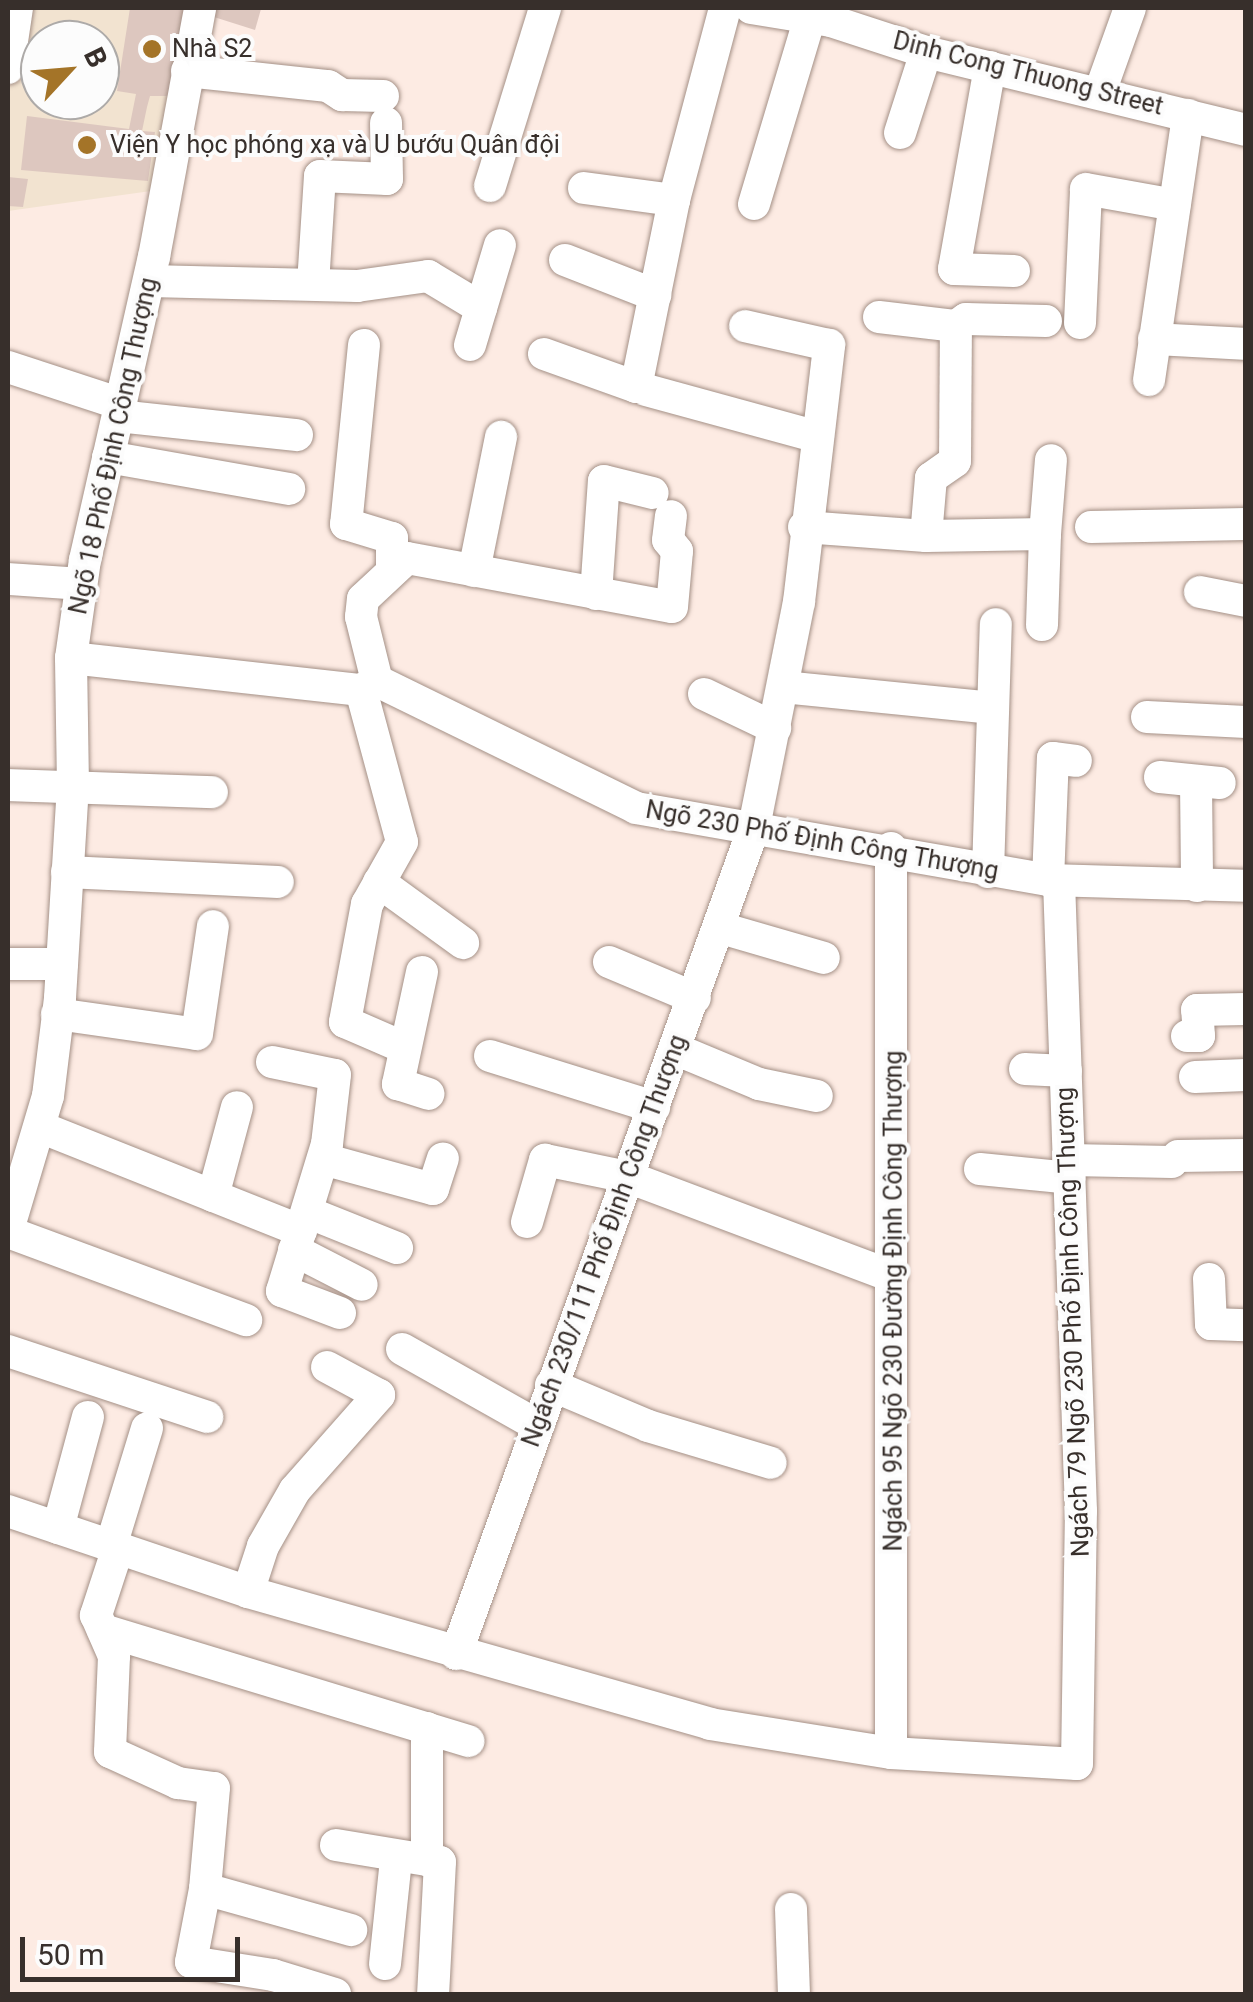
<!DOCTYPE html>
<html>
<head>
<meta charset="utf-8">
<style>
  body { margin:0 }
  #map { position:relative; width:1253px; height:2002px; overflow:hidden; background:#fdebe3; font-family:Roboto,sans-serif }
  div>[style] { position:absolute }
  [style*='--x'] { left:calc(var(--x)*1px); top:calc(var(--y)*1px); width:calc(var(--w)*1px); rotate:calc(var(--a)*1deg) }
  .medical>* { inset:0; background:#f2e3d0 }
  .building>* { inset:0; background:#ddc7bf }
  .roads { filter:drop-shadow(0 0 2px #a49086) drop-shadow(0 0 2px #a49086) }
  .minor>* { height:32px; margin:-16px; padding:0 16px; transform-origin:16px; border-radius:16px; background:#fff }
  .dots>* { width:28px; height:28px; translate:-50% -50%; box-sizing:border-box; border:5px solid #fcfcfc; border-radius:50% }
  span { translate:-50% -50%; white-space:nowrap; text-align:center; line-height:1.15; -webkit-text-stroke:8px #fcfcfc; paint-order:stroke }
  .poi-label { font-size:25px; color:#372f2b }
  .left { translate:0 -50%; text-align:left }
  .street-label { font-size:25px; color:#372f2b }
  .frame { position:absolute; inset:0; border:10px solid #372f2b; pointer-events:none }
  .north { position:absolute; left:20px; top:20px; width:100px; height:100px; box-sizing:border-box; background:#fcfcfc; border:2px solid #adaaa8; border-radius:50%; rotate:64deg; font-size:28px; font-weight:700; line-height:40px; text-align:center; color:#372f2b }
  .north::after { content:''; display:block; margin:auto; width:35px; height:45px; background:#a47428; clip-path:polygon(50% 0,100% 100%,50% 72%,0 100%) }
  .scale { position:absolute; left:20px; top:1937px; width:220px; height:45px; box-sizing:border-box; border:5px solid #372f2b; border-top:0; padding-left:12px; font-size:30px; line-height:35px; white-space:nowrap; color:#372f2b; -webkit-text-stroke:8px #fcfcfc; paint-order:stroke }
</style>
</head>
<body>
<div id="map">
  <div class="medical">
    <div style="clip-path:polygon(evenodd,8px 8px,191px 8px,158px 190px,8px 211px,8px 8px,40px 40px,100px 40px,100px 100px,40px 100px,40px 40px)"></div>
  </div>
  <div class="building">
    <div style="clip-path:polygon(130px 8px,189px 8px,172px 96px,150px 96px,147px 107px,142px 131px,155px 132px,148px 181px,21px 170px,27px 116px,129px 129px,136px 94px,117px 91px)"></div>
    <div style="clip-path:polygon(217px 8px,256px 8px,261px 9px,255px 30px,214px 17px)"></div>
    <div style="clip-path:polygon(8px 177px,28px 179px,23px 207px,8px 206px)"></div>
  </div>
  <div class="roads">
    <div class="minor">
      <div style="--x:751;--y:8;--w:81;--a:9.2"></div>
      <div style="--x:831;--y:21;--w:100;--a:18.1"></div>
      <div style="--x:926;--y:52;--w:329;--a:13.7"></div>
      <div style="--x:990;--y:67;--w:205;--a:100.1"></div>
      <div style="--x:954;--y:269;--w:60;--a:1.9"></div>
      <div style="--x:8;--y:68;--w:61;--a:-81.5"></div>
      <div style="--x:187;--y:71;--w:142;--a:6.1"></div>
      <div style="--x:328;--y:86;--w:17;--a:33"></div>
      <div style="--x:342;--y:95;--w:41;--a:1.4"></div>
      <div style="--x:1100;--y:92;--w:89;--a:-70.3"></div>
      <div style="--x:900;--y:133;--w:85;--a:-72.2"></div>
      <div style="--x:490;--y:186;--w:186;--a:-72.8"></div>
      <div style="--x:584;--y:188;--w:91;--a:7.6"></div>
      <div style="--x:754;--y:204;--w:191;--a:-73.3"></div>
      <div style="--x:565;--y:260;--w:97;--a:21.3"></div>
      <div style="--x:428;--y:276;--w:62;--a:31.1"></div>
      <div style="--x:149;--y:281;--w:208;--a:1.4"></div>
      <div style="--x:357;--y:286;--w:72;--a:-8"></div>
      <div style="--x:313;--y:284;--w:108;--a:-86.3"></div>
      <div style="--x:320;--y:176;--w:67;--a:2.6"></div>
      <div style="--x:387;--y:179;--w:56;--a:-91"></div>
      <div style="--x:879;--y:317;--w:78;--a:6.7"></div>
      <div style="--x:956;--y:326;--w:12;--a:-35"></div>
      <div style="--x:966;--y:319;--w:80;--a:1.4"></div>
      <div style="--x:1080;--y:323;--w:134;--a:-87.4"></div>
      <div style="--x:1086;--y:189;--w:90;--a:10.2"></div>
      <div style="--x:1154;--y:339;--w:92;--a:3.1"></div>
      <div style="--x:364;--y:345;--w:180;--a:95.7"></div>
      <div style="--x:346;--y:524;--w:48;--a:16.9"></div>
      <div style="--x:392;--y:538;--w:29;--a:90"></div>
      <div style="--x:470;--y:345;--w:104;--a:-73.3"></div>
      <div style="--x:544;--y:354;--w:98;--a:19.7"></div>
      <div style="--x:636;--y:387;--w:191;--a:-78.5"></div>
      <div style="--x:674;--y:200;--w:199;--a:-75.1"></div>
      <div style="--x:8;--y:367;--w:119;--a:18.1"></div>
      <div style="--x:1149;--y:380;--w:268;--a:-81.6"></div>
      <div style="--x:646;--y:390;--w:178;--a:15.3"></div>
      <div style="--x:118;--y:416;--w:180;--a:6.1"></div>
      <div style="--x:108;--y:457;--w:184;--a:10"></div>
      <div style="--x:804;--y:527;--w:122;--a:4.2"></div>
      <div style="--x:926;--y:536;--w:119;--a:-1"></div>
      <div style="--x:1045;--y:534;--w:74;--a:-85.4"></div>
      <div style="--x:1091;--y:527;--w:155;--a:-1.1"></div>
      <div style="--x:926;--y:536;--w:58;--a:-85.1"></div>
      <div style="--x:931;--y:478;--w:29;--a:-35"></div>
      <div style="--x:955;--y:461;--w:135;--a:-89.6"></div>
      <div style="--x:474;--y:571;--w:137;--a:-78.6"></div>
      <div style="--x:8;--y:579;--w:73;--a:3.9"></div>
      <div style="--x:1200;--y:592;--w:47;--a:11.1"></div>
      <div style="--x:596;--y:594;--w:113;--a:-86"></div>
      <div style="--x:604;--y:481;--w:50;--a:13.8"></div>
      <div style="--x:1042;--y:625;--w:91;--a:-88.1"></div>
      <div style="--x:71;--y:658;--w:292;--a:6.3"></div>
      <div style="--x:361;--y:690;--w:18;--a:-29"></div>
      <div style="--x:377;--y:681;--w:288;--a:26.1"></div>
      <div style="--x:636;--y:808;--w:418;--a:9.9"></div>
      <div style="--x:1048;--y:880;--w:198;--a:1.7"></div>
      <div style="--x:377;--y:681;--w:66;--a:-104"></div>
      <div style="--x:361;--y:617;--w:18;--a:-84"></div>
      <div style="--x:363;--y:599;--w:60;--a:-43"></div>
      <div style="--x:407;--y:558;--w:269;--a:10.5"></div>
      <div style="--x:672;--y:607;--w:56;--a:-84.9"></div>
      <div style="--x:677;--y:551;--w:14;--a:-129"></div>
      <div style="--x:668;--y:540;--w:24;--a:-83"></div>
      <div style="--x:783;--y:687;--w:211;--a:5.7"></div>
      <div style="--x:361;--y:690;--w:157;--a:74.9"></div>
      <div style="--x:402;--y:842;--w:71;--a:119.4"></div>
      <div style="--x:367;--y:904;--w:120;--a:100.6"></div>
      <div style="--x:345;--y:1022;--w:65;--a:23.4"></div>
      <div style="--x:704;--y:694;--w:79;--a:25.6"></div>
      <div style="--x:1147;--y:717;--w:99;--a:2.9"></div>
      <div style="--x:1160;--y:777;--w:60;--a:5.7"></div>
      <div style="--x:1196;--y:782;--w:104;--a:89.4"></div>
      <div style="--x:8;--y:785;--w:204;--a:2"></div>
      <div style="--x:891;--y:848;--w:905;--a:90"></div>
      <div style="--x:67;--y:872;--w:211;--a:2.7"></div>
      <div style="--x:988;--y:872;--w:248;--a:-88.2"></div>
      <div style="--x:1048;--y:880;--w:122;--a:-87.7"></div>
      <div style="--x:1053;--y:758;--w:23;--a:7"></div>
      <div style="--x:379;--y:882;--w:104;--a:36"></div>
      <div style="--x:721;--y:928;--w:107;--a:16.2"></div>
      <div style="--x:609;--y:962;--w:93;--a:22.7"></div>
      <div style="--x:8;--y:964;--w:54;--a:0"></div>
      <div style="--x:422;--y:972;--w:115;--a:102.1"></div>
      <div style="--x:398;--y:1084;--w:32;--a:18"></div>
      <div style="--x:57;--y:1014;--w:141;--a:8.1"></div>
      <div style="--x:197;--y:1034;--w:109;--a:-81.6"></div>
      <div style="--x:1187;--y:1036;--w:12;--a:0"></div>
      <div style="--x:1199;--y:1036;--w:26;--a:-94"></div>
      <div style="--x:1197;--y:1010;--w:49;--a:-1.2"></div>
      <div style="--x:675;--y:1049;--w:91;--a:22.6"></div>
      <div style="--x:759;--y:1084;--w:59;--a:11.7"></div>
      <div style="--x:490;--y:1056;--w:172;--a:17.3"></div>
      <div style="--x:272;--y:1062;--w:64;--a:11.7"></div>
      <div style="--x:335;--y:1075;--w:69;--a:96.6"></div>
      <div style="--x:327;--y:1144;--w:154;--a:107"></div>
      <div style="--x:282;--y:1291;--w:62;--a:20.8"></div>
      <div style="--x:1025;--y:1069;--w:41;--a:2.8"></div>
      <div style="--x:1195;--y:1077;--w:51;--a:-2.2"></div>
      <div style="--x:40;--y:1127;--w:281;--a:21.7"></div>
      <div style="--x:1178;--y:1156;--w:68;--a:-0.8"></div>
      <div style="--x:323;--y:1159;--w:114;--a:15.3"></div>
      <div style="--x:433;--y:1189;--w:32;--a:-72"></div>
      <div style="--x:1069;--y:1160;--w:103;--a:1.1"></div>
      <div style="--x:980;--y:1169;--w:90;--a:5.7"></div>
      <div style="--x:213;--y:1196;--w:92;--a:-74.9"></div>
      <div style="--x:307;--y:1212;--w:97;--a:21.8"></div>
      <div style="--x:527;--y:1222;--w:65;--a:-73.8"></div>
      <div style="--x:545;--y:1160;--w:85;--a:11.6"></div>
      <div style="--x:628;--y:1177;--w:282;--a:20.6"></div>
      <div style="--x:8;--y:1230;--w:140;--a:-73.4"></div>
      <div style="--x:48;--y:1096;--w:99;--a:-83"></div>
      <div style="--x:60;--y:998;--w:212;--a:-86.5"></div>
      <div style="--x:73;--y:786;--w:128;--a:-90.9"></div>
      <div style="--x:71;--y:658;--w:99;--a:-81.9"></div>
      <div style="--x:85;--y:560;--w:311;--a:-77.2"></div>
      <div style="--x:154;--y:257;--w:253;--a:-79.5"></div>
      <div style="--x:8;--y:1232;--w:254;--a:20.3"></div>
      <div style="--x:294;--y:1250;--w:76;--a:27.2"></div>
      <div style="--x:1209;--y:1279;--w:45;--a:87.5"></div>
      <div style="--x:1211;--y:1324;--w:35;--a:2"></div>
      <div style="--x:402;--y:1349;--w:155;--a:29.4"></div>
      <div style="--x:8;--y:1351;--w:210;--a:18.3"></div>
      <div style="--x:551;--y:1385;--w:105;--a:22.9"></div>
      <div style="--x:648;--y:1426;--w:128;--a:16.7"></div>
      <div style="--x:8;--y:1511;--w:253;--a:18.6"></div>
      <div style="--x:248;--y:1592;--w:480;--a:15.9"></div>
      <div style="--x:710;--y:1724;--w:183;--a:9.1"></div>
      <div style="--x:891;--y:1753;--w:186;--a:3.4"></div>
      <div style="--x:1077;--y:1764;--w:253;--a:-89.1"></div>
      <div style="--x:1081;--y:1511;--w:630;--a:-92"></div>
      <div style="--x:58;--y:1528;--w:115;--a:-74.9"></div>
      <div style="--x:111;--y:1546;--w:123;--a:-73"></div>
      <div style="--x:118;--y:1548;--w:71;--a:108.2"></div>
      <div style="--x:96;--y:1615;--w:45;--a:66.3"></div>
      <div style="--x:114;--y:1656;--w:96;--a:92.4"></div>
      <div style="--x:110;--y:1752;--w:75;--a:24.5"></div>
      <div style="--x:178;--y:1783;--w:36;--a:8"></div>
      <div style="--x:214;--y:1788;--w:101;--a:95.1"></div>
      <div style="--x:205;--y:1889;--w:152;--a:15.7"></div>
      <div style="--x:248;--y:1592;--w:48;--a:-71.9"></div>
      <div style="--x:263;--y:1546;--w:64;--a:-60.3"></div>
      <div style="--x:295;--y:1490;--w:127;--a:-48.5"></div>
      <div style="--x:379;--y:1395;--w:59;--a:-151.7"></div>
      <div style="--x:103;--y:1630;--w:382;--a:16.9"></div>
      <div style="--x:456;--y:1654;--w:879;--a:-70.18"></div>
      <div style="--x:754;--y:827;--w:229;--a:-78.7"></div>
      <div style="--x:799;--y:602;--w:259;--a:-83.3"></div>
      <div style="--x:829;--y:345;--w:86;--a:-167.3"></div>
      <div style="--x:336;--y:1845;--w:92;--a:9.4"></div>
      <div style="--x:427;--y:1860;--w:132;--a:-90"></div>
      <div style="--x:427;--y:1860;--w:13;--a:9"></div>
      <div style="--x:440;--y:1862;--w:132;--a:93"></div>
      <div style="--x:205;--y:1889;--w:74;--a:100.9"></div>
      <div style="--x:191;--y:1962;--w:83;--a:9"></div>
      <div style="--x:273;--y:1975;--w:65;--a:17"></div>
      <div style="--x:791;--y:1909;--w:85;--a:88"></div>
      <div style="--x:385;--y:1964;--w:106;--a:-84"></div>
    </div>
  </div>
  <div class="dots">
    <div style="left:152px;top:49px;background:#a47428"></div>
    <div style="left:87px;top:145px;background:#a47428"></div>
  </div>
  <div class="poi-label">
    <span class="left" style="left:172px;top:49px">Nhà S2</span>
    <span class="left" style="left:110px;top:145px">Viện Y học phóng xạ và U bướu Quân đội</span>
  </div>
  <div class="street-label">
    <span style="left:1028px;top:74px;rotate:14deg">Dinh Cong Thuong Street</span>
    <span style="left:114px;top:446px;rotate:-78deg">Ngõ 18 Phố Định Công Thượng</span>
    <span style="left:822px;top:841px;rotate:10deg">Ngõ 230 Phố Định Công Thượng</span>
    <span style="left:605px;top:1241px;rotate:-70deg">Ngách 230/111 Phố Định Công Thượng</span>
    <span style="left:894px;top:1301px;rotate:-90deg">Ngách 95 Ngõ 230 Đường Định Công Thượng</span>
    <span style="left:1073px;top:1322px;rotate:-92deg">Ngách 79 Ngõ 230 Phố Định Công Thượng</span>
  </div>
  <div class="frame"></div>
  <div class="north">B</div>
  <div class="scale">50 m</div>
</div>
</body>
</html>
